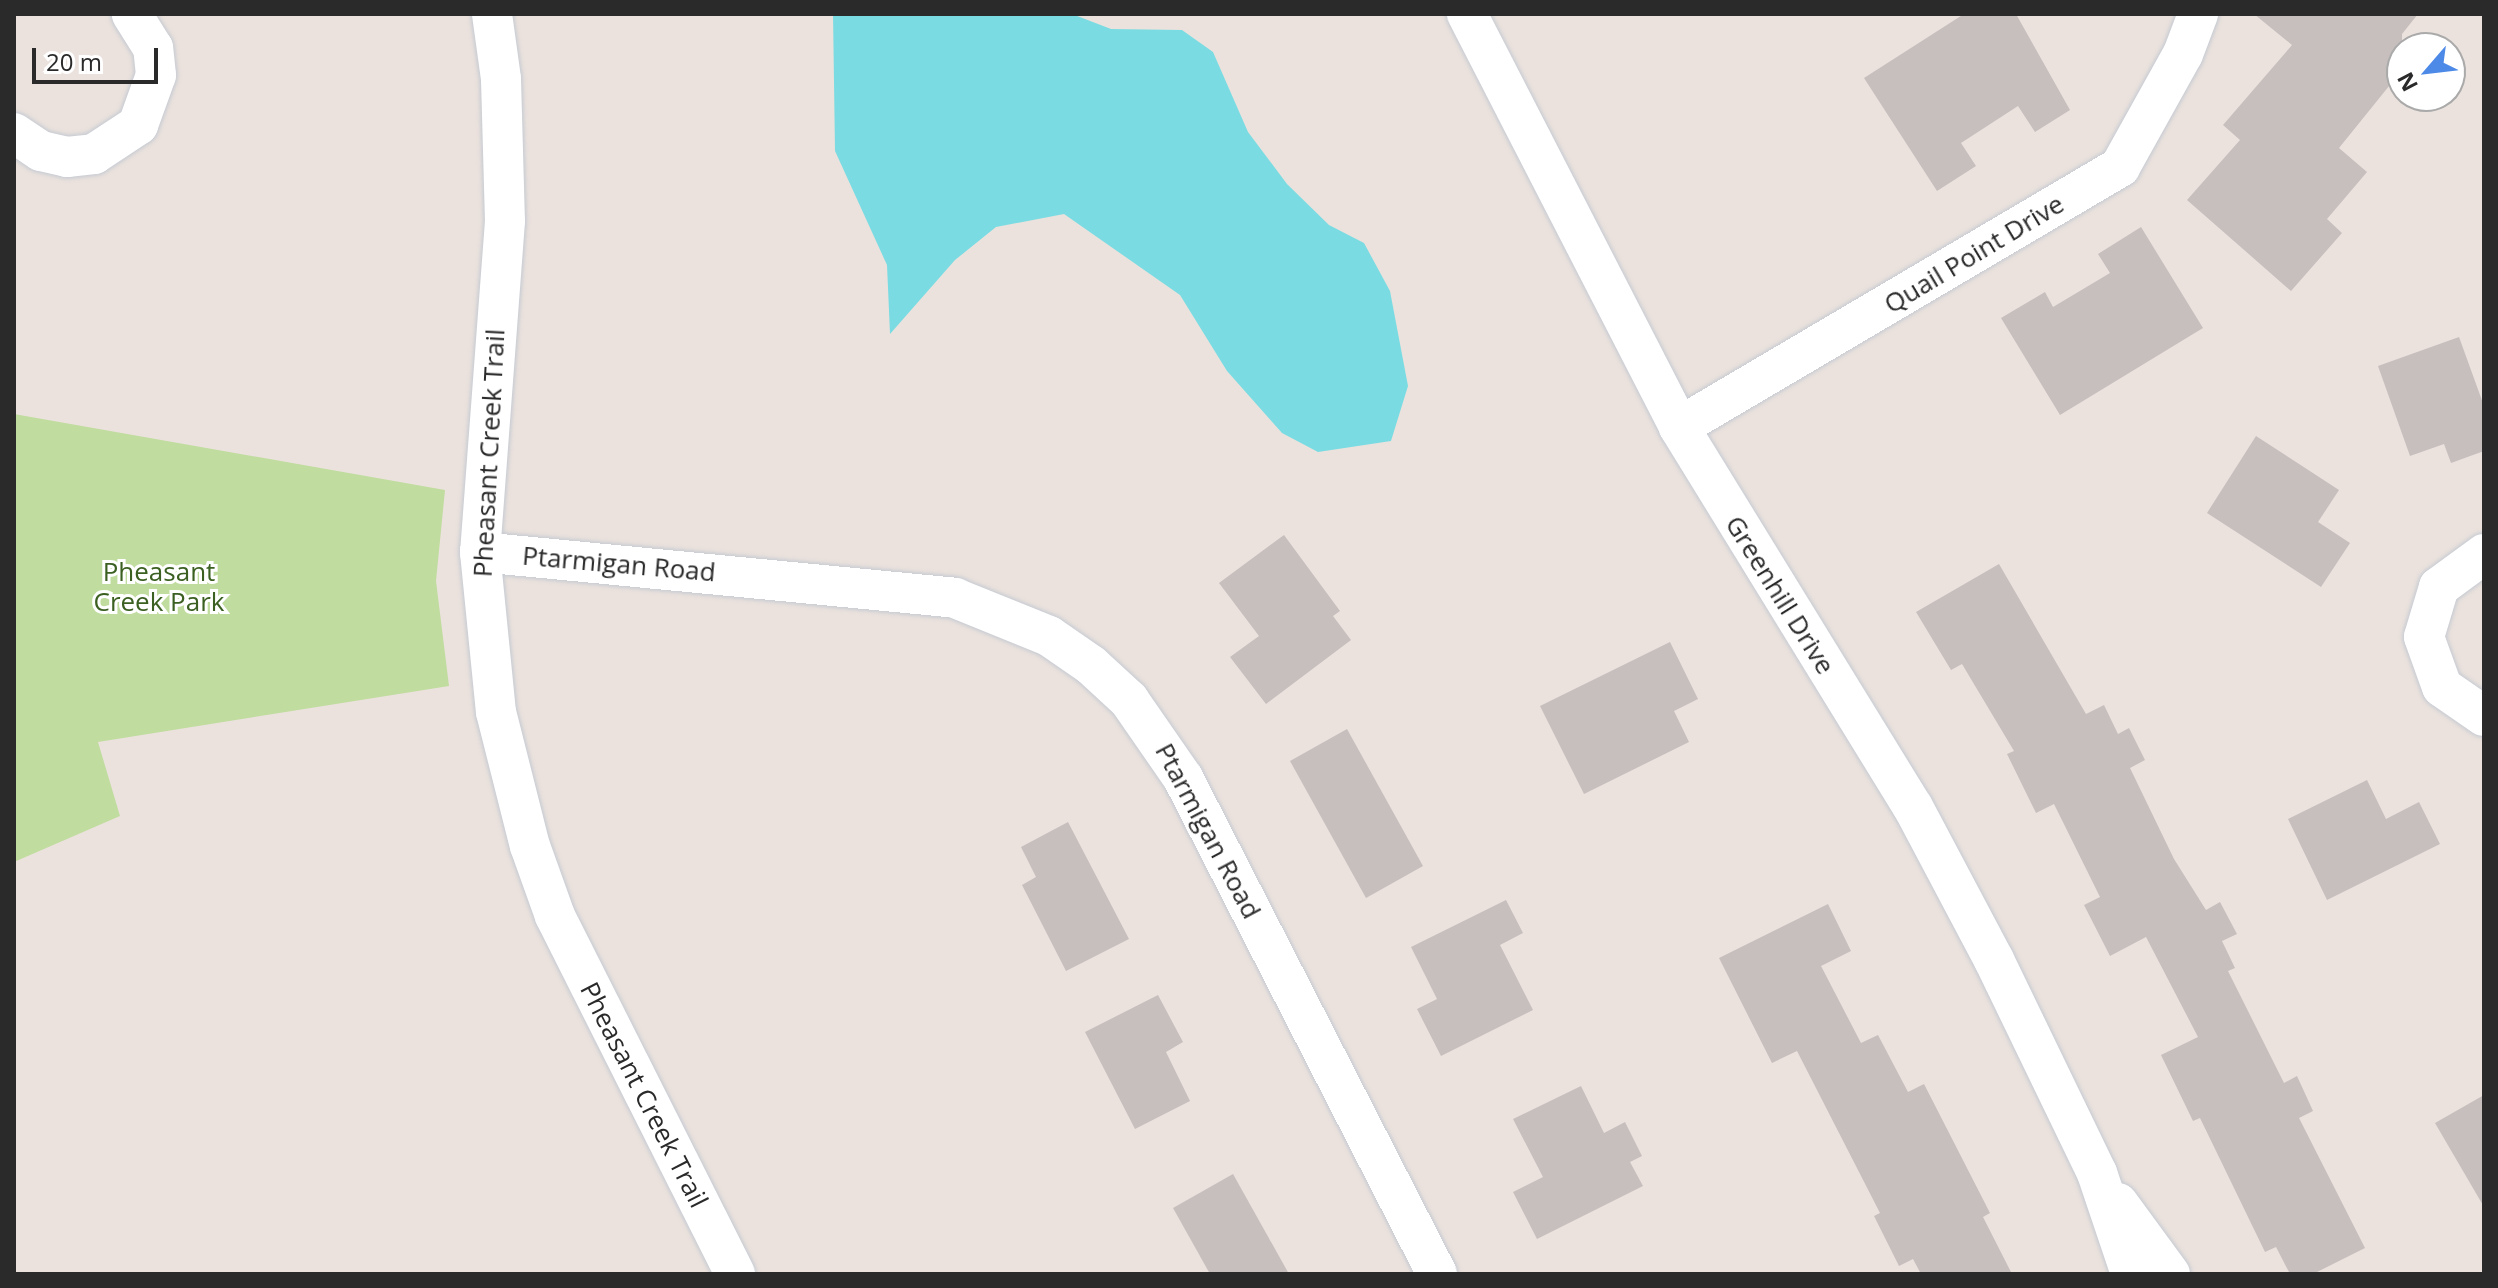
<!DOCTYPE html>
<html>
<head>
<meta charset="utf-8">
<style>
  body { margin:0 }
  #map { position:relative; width:2498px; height:1288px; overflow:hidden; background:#ebe2dd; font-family:"Open Sans",sans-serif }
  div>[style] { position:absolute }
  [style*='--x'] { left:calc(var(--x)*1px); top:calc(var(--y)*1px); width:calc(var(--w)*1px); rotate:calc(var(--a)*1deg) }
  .green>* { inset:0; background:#c0dc9f }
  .water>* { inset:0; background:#7adce2 }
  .building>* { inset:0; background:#c6bfbd }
  .roads { filter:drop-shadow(0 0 2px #c5cad2) drop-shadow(0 0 2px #c5cad2) }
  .street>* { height:40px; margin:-20px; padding:0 20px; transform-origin:20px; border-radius:20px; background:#fff }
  span { translate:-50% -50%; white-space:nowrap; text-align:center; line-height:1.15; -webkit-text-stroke:6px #fff; paint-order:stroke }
  .street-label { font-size:26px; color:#2a2a2a }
  .park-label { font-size:26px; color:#3b6021 }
  .frame { position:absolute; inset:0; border:16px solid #2a2a2a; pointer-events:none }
  .north { position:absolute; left:2386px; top:32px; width:80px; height:80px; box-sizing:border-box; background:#fff; border:2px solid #aaa; border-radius:50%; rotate:242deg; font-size:22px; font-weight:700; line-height:32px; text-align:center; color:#2a2a2a }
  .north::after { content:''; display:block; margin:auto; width:28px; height:36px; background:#4d8ae8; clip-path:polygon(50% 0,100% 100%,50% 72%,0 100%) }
  .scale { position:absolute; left:32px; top:48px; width:126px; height:36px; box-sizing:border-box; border:4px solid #2a2a2a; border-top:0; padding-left:10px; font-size:24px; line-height:28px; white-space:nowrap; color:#2a2a2a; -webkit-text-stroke:6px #fff; paint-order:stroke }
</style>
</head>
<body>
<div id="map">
  <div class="green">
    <div style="clip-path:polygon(14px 414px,445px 490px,436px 581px,449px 686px,98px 742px,120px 816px,14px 862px)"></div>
  </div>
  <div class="water">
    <div style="clip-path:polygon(833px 14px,1072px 14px,1111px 29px,1182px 30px,1213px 52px,1248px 132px,1287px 184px,1329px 225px,1364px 243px,1390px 291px,1408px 386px,1391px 441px,1318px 452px,1282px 433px,1227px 371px,1180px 295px,1064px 214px,996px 227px,955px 260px,890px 334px,887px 265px,835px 151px)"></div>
  </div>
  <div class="building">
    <div style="clip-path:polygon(1964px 14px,2016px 14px,2070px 110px,2035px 132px,2018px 106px,1961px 143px,1976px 166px,1937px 191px,1864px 78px)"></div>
    <div style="clip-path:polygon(2254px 14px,2418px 14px,2402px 34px,2402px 70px,2339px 148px,2367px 172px,2327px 219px,2342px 233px,2291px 291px,2187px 200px,2240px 140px,2223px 125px,2292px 45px)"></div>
    <div style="clip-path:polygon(2141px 227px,2203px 328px,2060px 415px,2001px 318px,2045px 292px,2053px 307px,2110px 273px,2098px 254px)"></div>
    <div style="clip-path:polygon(2459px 337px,2484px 406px,2484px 451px,2451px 463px,2444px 444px,2410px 456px,2378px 366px)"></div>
    <div style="clip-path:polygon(2256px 436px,2339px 490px,2318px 522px,2350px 543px,2321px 587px,2207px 513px)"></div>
    <div style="clip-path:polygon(1284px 535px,1340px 611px,1333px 616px,1351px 640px,1266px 704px,1230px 657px,1259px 636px,1219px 583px)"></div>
    <div style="clip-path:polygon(1999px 564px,2086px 714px,2104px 705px,2118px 734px,2129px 728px,2145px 760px,2130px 768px,2174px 859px,2206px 910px,2220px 902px,2237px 934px,2222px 941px,2235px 968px,2228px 971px,2284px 1083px,2297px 1076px,2313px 1111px,2299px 1118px,2365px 1248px,2313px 1274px,2290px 1274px,2276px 1247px,2265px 1252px,2200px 1118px,2193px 1121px,2161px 1055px,2198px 1037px,2146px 937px,2110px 956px,2084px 905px,2100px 897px,2054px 804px,2036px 813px,2007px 754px,2014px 751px,1962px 664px,1951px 670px,1916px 612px)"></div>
    <div style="clip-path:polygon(1670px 642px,1698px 699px,1674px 711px,1689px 742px,1584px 794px,1540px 706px)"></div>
    <div style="clip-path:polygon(1347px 729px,1423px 866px,1366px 898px,1290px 761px)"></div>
    <div style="clip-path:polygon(2367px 780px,2386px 819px,2419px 802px,2440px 844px,2327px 900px,2288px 819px)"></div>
    <div style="clip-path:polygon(1068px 822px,1129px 939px,1066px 971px,1022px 885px,1036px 877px,1021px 847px)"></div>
    <div style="clip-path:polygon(1506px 900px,1523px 933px,1500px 945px,1533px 1010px,1441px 1056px,1417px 1009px,1437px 999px,1411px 947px)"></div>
    <div style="clip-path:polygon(1828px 904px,1851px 951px,1821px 966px,1861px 1043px,1878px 1035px,1908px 1092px,1924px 1084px,1990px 1213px,1983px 1217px,2012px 1274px,1921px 1274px,1913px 1259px,1899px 1266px,1874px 1216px,1880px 1213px,1797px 1051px,1772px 1063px,1719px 958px)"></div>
    <div style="clip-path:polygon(1158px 995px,1183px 1042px,1166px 1052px,1190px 1101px,1135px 1129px,1085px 1032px)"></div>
    <div style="clip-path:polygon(1581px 1086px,1604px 1133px,1625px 1122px,1642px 1156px,1630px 1162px,1643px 1186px,1537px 1239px,1513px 1192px,1543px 1177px,1513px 1119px)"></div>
    <div style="clip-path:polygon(2484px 1095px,2484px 1207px,2435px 1123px)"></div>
    <div style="clip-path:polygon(1233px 1174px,1289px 1274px,1210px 1274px,1173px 1208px)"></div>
  </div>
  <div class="roads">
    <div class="street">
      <div style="--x:492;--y:14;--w:66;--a:82.1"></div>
      <div style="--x:501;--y:79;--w:142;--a:88.4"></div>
      <div style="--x:505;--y:221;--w:332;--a:94.3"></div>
      <div style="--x:480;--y:552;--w:161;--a:84.3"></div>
      <div style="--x:496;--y:712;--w:138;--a:75.8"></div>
      <div style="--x:530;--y:846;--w:74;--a:70.3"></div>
      <div style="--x:555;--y:916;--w:401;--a:63.3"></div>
      <div style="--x:1467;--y:14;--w:464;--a:62.8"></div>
      <div style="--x:1679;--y:427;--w:446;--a:58.4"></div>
      <div style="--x:1913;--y:807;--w:173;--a:62.1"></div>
      <div style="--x:1994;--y:960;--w:237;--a:64.2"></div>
      <div style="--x:2097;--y:1173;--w:107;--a:71.4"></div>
      <div style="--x:14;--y:133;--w:32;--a:34"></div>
      <div style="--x:41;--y:151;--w:27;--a:13"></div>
      <div style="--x:67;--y:157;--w:27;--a:-6"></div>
      <div style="--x:94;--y:154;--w:53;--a:-33.4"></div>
      <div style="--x:138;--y:125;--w:53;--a:-70.2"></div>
      <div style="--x:156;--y:75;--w:27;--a:-96"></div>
      <div style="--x:153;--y:48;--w:40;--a:-122"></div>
      <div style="--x:1679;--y:427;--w:512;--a:-30.52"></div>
      <div style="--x:2120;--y:167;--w:129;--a:-60.9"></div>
      <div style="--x:2183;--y:54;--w:43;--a:-69.4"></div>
      <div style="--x:480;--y:552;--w:477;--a:5.5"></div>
      <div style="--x:955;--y:598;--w:101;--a:22"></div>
      <div style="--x:1049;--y:636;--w:51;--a:34.6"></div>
      <div style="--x:1091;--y:665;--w:52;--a:42.6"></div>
      <div style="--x:1129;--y:700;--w:95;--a:55.3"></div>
      <div style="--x:1183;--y:778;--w:557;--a:62.88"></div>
      <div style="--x:2484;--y:554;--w:56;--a:143.7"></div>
      <div style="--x:2439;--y:587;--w:52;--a:106.7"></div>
      <div style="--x:2424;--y:637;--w:53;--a:70.2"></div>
      <div style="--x:2442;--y:687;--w:51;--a:34.6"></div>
      <div style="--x:2118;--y:1203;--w:88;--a:53.8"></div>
    </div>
  </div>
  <div class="street-label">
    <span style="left:1974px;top:254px;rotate:-31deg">Quail Point Drive</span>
    <span style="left:489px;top:453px;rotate:-87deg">Pheasant Creek Trail</span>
    <span style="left:619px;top:564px;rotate:5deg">Ptarmigan Road</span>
    <span style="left:1780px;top:595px;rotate:58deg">Greenhill Drive</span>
    <span style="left:1208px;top:831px;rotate:62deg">Ptarmigan Road</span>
    <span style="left:644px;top:1095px;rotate:63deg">Pheasant Creek Trail</span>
  </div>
  <div class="park-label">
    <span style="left:159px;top:587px">Pheasant<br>Creek Park</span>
  </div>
  <div class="frame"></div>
  <div class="north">N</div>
  <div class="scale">20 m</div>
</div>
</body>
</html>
